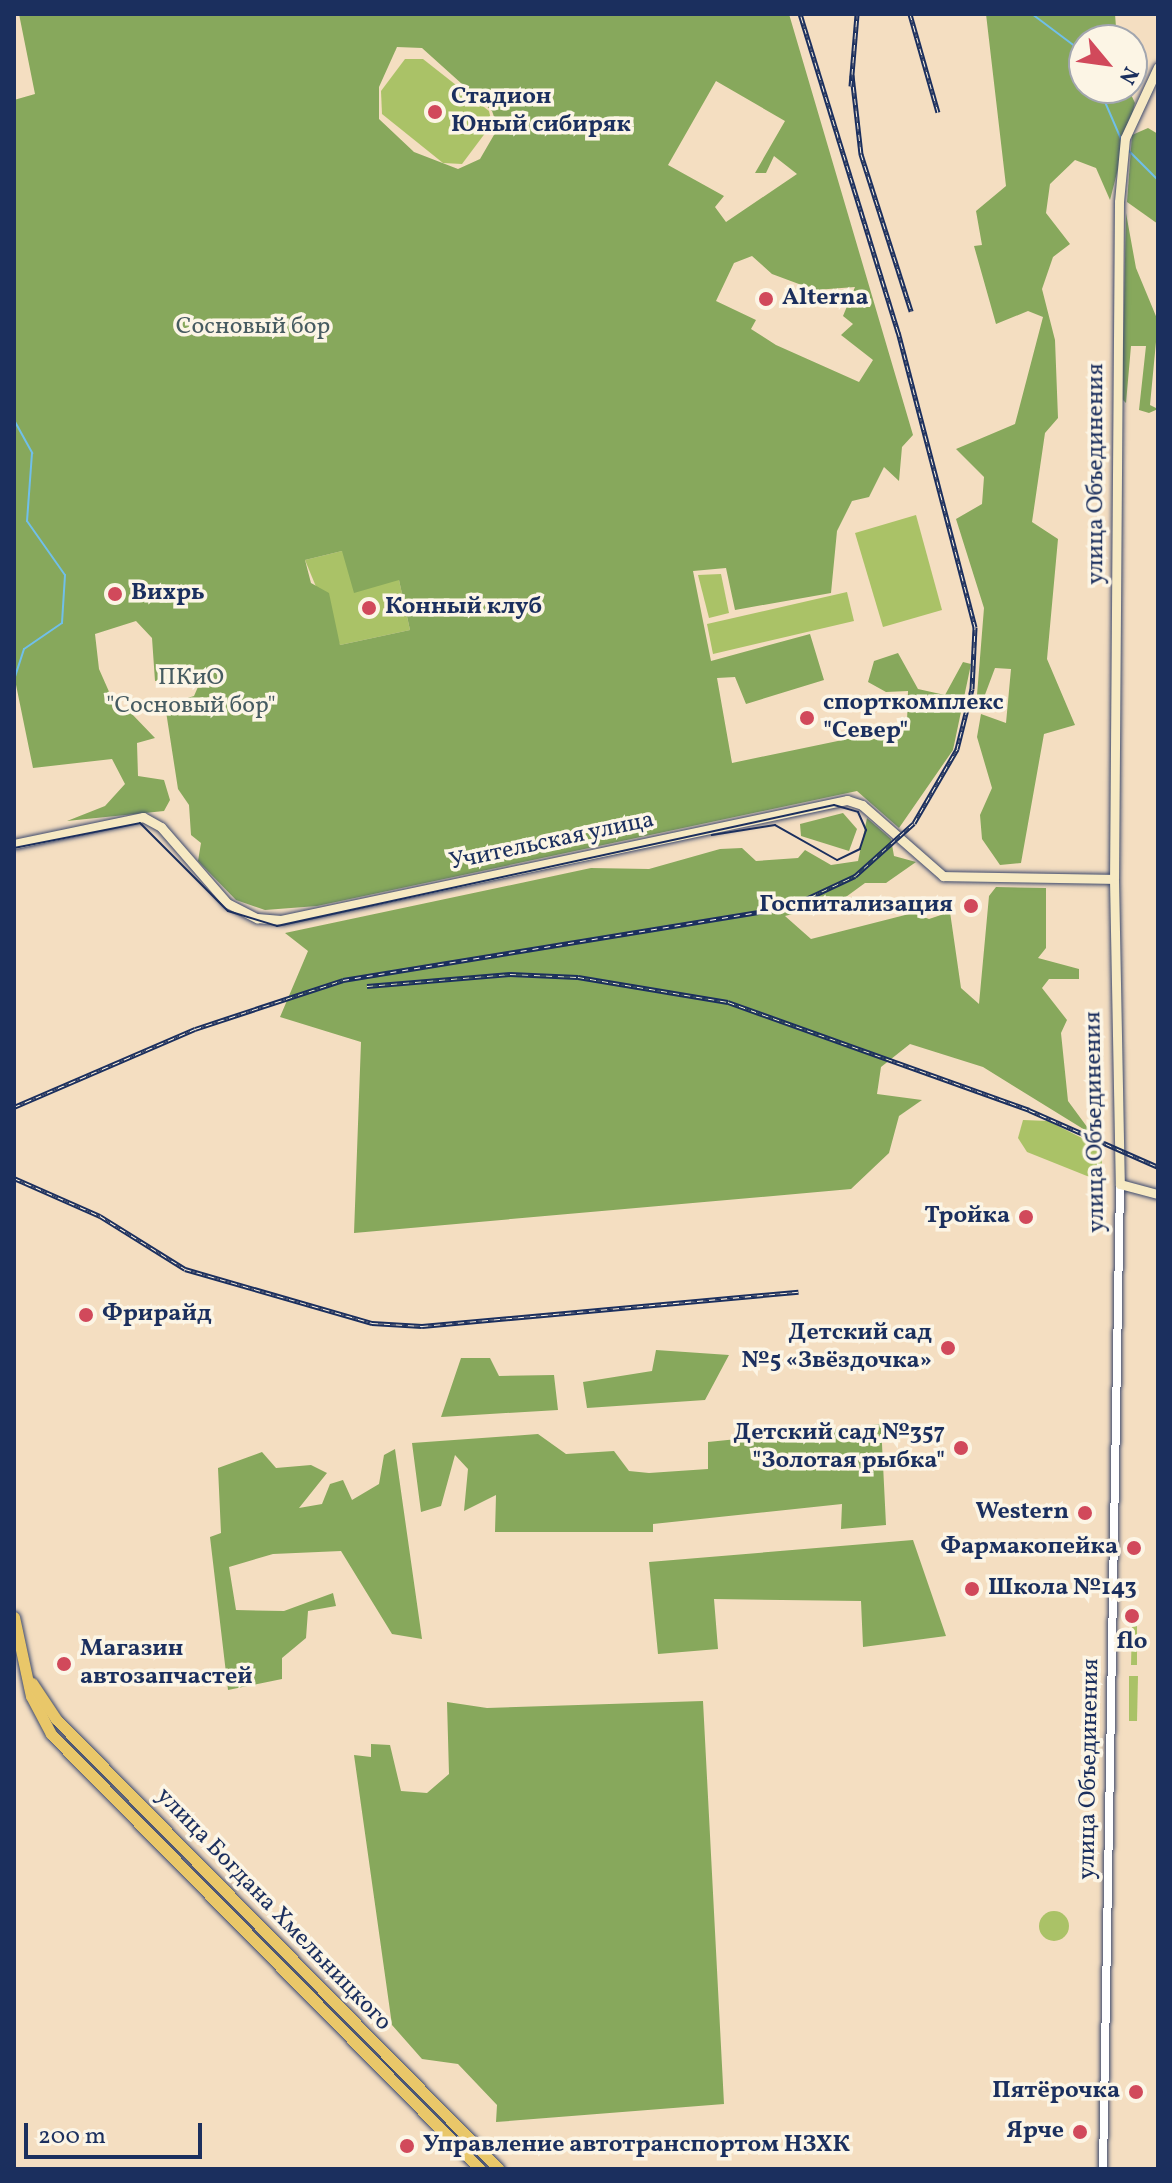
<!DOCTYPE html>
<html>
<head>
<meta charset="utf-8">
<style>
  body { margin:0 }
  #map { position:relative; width:1172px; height:2183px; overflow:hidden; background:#f4dec1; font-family:Vollkorn,serif }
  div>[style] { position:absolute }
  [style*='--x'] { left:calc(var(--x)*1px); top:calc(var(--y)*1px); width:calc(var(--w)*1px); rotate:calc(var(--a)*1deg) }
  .green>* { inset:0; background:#aac267 }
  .round { border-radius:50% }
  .forest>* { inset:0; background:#87a85c }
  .stream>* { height:2px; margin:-1px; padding:0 1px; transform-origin:1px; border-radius:1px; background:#70bfea }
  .roads { filter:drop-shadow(0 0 2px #3c496d) drop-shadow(0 0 2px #3c496d) }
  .tertiary>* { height:8px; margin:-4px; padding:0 4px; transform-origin:4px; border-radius:4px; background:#fff }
  .secondary>* { height:9px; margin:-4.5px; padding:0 4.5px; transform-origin:4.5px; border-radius:4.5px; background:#f6e9c3 }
  .trunk>* { height:11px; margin:-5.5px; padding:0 5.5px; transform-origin:5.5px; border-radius:5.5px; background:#e9c769 }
  .tram>* { height:2px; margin:-1px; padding:0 1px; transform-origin:1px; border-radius:1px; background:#1b2f5e }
  .rail>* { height:5px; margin-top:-2.5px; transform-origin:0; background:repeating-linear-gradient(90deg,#fcf5e5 0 6px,#1b2f5e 0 12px); box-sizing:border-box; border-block:2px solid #1b2f5e }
  .dots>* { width:22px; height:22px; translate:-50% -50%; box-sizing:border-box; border:4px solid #fcf5e5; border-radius:50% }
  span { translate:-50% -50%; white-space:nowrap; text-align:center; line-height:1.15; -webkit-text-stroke:7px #fcf5e5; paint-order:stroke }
  .poi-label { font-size:24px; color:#1b2f5e; font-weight:700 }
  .left { translate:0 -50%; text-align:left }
  .right { translate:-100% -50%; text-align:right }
  .park-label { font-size:24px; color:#465b61 }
  .street-label { font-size:24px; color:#1b2f5e }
  .frame { position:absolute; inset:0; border:16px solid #1b2f5e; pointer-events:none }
  .north { position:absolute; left:1068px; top:24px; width:80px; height:80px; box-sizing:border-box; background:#fcf5e5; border:2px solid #a2a6af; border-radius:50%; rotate:119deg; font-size:22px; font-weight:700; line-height:32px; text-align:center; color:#1b2f5e }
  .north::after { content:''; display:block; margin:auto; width:28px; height:36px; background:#d1495b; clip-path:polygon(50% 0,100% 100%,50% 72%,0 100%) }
  .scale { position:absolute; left:24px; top:2123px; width:178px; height:36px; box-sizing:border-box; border:4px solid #1b2f5e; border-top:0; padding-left:10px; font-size:24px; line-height:28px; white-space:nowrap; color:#1b2f5e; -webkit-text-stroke:6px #fcf5e5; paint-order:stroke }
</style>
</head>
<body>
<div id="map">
  <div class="green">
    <div style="clip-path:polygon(405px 59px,423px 59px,489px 111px,492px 124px,462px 164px,443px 163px,382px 114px,381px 91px)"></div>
    <div style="clip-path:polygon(916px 515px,942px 610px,883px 627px,855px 533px)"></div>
    <div style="clip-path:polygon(342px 551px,399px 580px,410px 630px,340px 645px,305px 560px)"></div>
    <div style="clip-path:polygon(721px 574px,729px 613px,709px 618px,698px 575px)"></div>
    <div style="clip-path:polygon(847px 592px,854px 621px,713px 654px,707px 624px)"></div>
    <div style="clip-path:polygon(1023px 1120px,1048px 1121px,1102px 1148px,1102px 1182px,1027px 1152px,1018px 1138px)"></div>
    <div style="clip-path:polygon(1132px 1623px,1137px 1623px,1137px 1665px,1131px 1665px)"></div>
    <div style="clip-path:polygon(1129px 1676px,1138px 1676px,1137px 1721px,1129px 1721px)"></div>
    <div class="round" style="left:1039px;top:1911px;width:30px;height:30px"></div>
  </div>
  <div class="forest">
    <div style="clip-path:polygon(evenodd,19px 14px,789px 14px,913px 435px,902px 447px,899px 481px,884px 467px,869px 497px,852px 501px,837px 531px,831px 593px,735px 610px,726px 568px,693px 571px,711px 661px,810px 634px,824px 680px,746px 704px,735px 677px,717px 678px,732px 763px,881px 732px,894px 736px,907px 722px,908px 691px,886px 692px,868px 682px,874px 661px,898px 653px,918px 689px,945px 695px,963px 662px,971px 664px,953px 750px,899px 828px,857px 791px,317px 906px,265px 910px,236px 900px,198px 861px,201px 843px,191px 835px,189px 805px,178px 789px,165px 705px,194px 696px,201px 680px,155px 681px,152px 638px,136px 621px,95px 634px,99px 669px,118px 712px,130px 712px,155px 738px,137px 743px,138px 776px,164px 780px,170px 800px,164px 811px,67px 821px,105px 806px,125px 784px,112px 759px,33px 768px,14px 675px,14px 100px,35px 94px,19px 14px,397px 47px,422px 48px,492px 111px,498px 128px,480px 159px,458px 169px,414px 152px,379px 119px,379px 87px,397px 47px,19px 14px,716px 81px,785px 121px,755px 173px,766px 173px,774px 156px,797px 174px,726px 222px,715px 207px,724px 196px,668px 165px,716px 81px,19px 14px,752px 256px,772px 274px,815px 290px,855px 287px,843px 316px,853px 324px,841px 335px,873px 360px,859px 382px,776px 345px,751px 329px,756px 320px,716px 301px,734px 263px,752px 256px,19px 14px,342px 551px,354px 593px,399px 580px,410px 630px,340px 645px,329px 593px,311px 583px,305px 560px,342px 551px)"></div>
    <div style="clip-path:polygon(986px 14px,1115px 14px,1117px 40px,1084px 40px,1084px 88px,1128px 88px,1135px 103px,1110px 200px,1096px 168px,1075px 160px,1050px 184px,1046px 213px,1070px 244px,1053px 257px,1042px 289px,1055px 340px,1058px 418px,1045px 433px,1032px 522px,1058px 539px,1047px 659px,1075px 725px,1044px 734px,1021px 863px,1000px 865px,982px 839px,980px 815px,992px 788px,977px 737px,981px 714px,1006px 723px,1011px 669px,995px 668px,983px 700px,977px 695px,984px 608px,956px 519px,982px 504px,984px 477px,956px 449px,1015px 424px,1043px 317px,1028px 311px,996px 324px,974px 246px,982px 245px,976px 211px,1006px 186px)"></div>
    <div style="clip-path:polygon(1148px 128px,1158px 134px,1158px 224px,1127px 202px,1132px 135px)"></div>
    <div style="clip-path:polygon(1126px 213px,1136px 268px,1158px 321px,1150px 405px,1158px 409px,1149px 413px,1139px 410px,1146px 346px,1131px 346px,1126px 403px,1122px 399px)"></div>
    <div style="clip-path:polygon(843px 813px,857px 829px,849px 851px,801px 836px,800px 824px)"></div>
    <div style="clip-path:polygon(867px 818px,891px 839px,894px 856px,916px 862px,886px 883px,865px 883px,839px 902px,785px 916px,811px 939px,913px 913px,929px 919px,950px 912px,961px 988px,979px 1004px,989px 896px,996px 887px,1046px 888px,1046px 948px,1038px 958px,1079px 969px,1079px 979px,1049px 979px,1042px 988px,1067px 1020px,1061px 1033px,1068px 1101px,1093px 1135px,983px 1067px,910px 1044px,881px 1067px,877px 1094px,922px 1100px,899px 1116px,889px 1153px,851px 1189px,354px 1233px,361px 1042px,280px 1017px,308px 951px,285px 933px,591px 868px,649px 869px,720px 849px,742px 848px,756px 861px,798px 858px,805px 850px,831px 865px,858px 861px)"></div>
    <div style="clip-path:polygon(656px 1350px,729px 1355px,705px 1400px,587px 1408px,583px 1382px,652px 1371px)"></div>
    <div style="clip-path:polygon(461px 1358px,490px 1358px,499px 1376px,554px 1375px,558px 1410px,441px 1417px)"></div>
    <div style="clip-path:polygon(881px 1424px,886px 1525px,841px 1529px,842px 1504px,653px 1524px,653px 1532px,495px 1532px,496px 1495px,464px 1511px,468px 1469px,455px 1455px,441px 1506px,421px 1512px,412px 1443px,538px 1434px,566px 1454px,614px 1451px,629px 1471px,649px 1473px,708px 1469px,708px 1442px)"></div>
    <div style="clip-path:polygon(395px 1449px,422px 1639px,392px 1634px,341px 1551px,273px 1554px,229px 1567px,236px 1610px,284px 1611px,333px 1593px,336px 1606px,308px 1611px,306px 1638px,282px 1658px,282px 1679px,228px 1690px,210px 1537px,221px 1533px,218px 1468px,262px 1452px,276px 1468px,311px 1465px,327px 1473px,299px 1508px,322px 1504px,330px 1484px,343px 1480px,352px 1500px,379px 1484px,384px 1455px)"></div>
    <div style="clip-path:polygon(913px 1540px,946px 1636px,863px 1647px,861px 1601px,714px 1599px,718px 1649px,658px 1654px,649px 1562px)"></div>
    <div style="clip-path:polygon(703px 1701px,724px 2104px,496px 2122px,497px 2105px,458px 2064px,422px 2059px,392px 2025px,354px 1755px,371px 1757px,371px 1744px,390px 1745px,401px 1791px,427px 1793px,449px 1774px,447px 1702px,487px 1708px)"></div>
  </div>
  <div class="stream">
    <div style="--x:1032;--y:14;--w:65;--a:36.9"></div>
    <div style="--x:1099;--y:88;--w:56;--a:66.7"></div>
    <div style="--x:1128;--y:150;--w:42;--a:45"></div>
    <div style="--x:14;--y:363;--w:31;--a:90"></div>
    <div style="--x:14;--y:420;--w:38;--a:61"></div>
    <div style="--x:32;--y:453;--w:68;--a:94.2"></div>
    <div style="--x:27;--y:521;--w:66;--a:54.9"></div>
    <div style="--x:65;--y:575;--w:48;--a:93.6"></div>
    <div style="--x:62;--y:623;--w:46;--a:145.6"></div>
    <div style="--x:24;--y:649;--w:33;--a:108"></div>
  </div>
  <div class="roads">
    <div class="tertiary">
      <div style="--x:1103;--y:2169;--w:985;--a:-89.01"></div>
    </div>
    <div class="secondary">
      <div style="--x:1158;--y:67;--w:78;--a:114.9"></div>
      <div style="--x:1125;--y:138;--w:64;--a:95.4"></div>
      <div style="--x:1119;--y:202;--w:677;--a:90.42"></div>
      <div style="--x:1114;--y:879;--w:305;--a:88.9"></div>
      <div style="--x:1120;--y:1184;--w:39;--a:15"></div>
      <div style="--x:14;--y:844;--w:132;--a:-11.8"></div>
      <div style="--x:143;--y:817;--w:21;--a:29"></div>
      <div style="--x:161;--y:827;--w:101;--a:49"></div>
      <div style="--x:227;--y:903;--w:34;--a:27"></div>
      <div style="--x:257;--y:918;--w:24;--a:5"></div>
      <div style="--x:281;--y:920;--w:579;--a:-11.97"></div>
      <div style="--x:847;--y:800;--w:16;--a:18"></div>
      <div style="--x:862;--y:805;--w:108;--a:41.2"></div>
      <div style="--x:943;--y:876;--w:171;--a:1"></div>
    </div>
    <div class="trunk">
      <div style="--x:14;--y:1617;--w:81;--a:77.9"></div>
      <div style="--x:31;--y:1696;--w:43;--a:62.2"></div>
      <div style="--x:51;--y:1734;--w:611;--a:45.4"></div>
      <div style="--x:32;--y:1683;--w:43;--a:56.3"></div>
      <div style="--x:56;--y:1719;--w:631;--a:45.45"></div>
    </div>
  </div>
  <div class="tram">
    <div style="--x:14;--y:848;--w:128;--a:-11.2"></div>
    <div style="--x:140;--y:823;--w:124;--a:45"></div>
    <div style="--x:228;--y:911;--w:51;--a:17"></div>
    <div style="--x:277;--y:926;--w:570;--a:-12.26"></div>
    <div style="--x:834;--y:805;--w:25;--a:16"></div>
    <div style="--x:858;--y:812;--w:20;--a:66"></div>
    <div style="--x:866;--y:830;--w:20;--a:108"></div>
    <div style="--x:860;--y:849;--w:25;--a:154"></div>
    <div style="--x:837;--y:860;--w:71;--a:-150.6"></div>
    <div style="--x:775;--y:825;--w:64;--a:171"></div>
  </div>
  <div class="rail">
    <div style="--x:910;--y:14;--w:102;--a:74.1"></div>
    <div style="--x:852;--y:75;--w:80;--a:83.5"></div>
    <div style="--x:861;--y:154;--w:165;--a:72.3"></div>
    <div style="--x:851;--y:86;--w:72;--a:-85.2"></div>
    <div style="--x:367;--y:986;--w:144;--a:-4.8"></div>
    <div style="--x:510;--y:974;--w:68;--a:2.5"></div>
    <div style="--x:578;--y:977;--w:152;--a:9.5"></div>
    <div style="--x:728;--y:1002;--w:320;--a:19.7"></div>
    <div style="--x:1029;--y:1110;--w:141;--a:23.8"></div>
    <div style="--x:14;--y:1107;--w:197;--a:-23.3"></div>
    <div style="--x:195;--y:1029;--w:156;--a:-18.3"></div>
    <div style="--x:343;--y:980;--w:452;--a:-9.3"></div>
    <div style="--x:789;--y:907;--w:73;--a:-25.2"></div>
    <div style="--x:855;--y:876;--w:79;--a:-41.9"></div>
    <div style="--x:914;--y:823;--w:86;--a:-59.8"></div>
    <div style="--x:957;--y:749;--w:62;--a:-76"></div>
    <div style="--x:972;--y:689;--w:62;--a:-87.2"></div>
    <div style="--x:975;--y:627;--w:305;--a:-104.6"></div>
    <div style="--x:898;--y:332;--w:333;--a:-107.1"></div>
    <div style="--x:14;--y:1178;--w:94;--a:23.8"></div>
    <div style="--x:100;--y:1216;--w:100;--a:31.9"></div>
    <div style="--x:185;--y:1269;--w:195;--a:16.1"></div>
    <div style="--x:372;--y:1323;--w:50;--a:3.4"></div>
    <div style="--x:422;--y:1326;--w:378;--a:-5.2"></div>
  </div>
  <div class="dots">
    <div style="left:435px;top:112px;background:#d1495b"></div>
    <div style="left:766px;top:299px;background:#d1495b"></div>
    <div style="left:115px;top:594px;background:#d1495b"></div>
    <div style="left:369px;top:608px;background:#d1495b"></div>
    <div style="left:807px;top:718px;background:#d1495b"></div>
    <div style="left:971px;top:906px;background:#d1495b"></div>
    <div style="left:1026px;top:1217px;background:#d1495b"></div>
    <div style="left:86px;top:1315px;background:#d1495b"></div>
    <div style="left:948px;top:1348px;background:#d1495b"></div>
    <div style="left:961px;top:1448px;background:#d1495b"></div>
    <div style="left:1085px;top:1513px;background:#d1495b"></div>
    <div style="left:1134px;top:1548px;background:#d1495b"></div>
    <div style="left:972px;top:1589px;background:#d1495b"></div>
    <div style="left:1132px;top:1616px;background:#d1495b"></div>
    <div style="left:64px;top:1664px;background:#d1495b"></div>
    <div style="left:1136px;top:2092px;background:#d1495b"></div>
    <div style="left:1080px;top:2132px;background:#d1495b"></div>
    <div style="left:407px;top:2146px;background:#d1495b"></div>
  </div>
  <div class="poi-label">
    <span class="left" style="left:451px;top:112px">Стадион<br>Юный сибиряк</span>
    <span class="left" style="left:782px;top:299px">Alterna</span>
    <span class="left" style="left:131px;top:594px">Вихрь</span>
    <span class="left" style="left:385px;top:608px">Конный клуб</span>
    <span class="left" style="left:823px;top:718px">спорткомплекс<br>"Север"</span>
    <span class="right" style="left:953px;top:906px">Госпитализация</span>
    <span class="right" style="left:1010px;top:1217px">Тройка</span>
    <span class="left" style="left:102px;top:1315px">Фрирайд</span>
    <span class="right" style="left:932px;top:1348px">Детский сад<br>№5 «Звёздочка»</span>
    <span class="right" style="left:945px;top:1448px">Детский сад №357<br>"Золотая рыбка"</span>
    <span class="right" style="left:1069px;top:1513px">Western</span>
    <span class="right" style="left:1118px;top:1548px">Фармакопейка</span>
    <span class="left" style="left:988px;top:1589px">Школа №143</span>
    <span style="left:1132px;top:1643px">flo</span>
    <span class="left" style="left:80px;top:1664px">Магазин<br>автозапчастей</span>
    <span class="right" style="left:1120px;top:2092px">Пятёрочка</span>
    <span class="right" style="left:1064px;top:2132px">Ярче</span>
    <span class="left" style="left:423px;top:2146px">Управление автотранспортом НЗХК</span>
  </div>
  <div class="park-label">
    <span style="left:253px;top:328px">Сосновый бор</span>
    <span style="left:191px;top:693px">ПКиО<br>"Сосновый бор"</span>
  </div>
  <div class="street-label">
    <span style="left:1097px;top:474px;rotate:-90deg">улица Объединения</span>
    <span style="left:552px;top:842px;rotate:-12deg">Учительская улица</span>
    <span style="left:1096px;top:1122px;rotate:-91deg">улица Объединения</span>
    <span style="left:1090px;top:1769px;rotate:-89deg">улица Объединения</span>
    <span style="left:273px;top:1910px;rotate:46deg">улица Богдана Хмельницкого</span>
  </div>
  <div class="frame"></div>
  <div class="north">N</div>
  <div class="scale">200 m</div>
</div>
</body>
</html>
